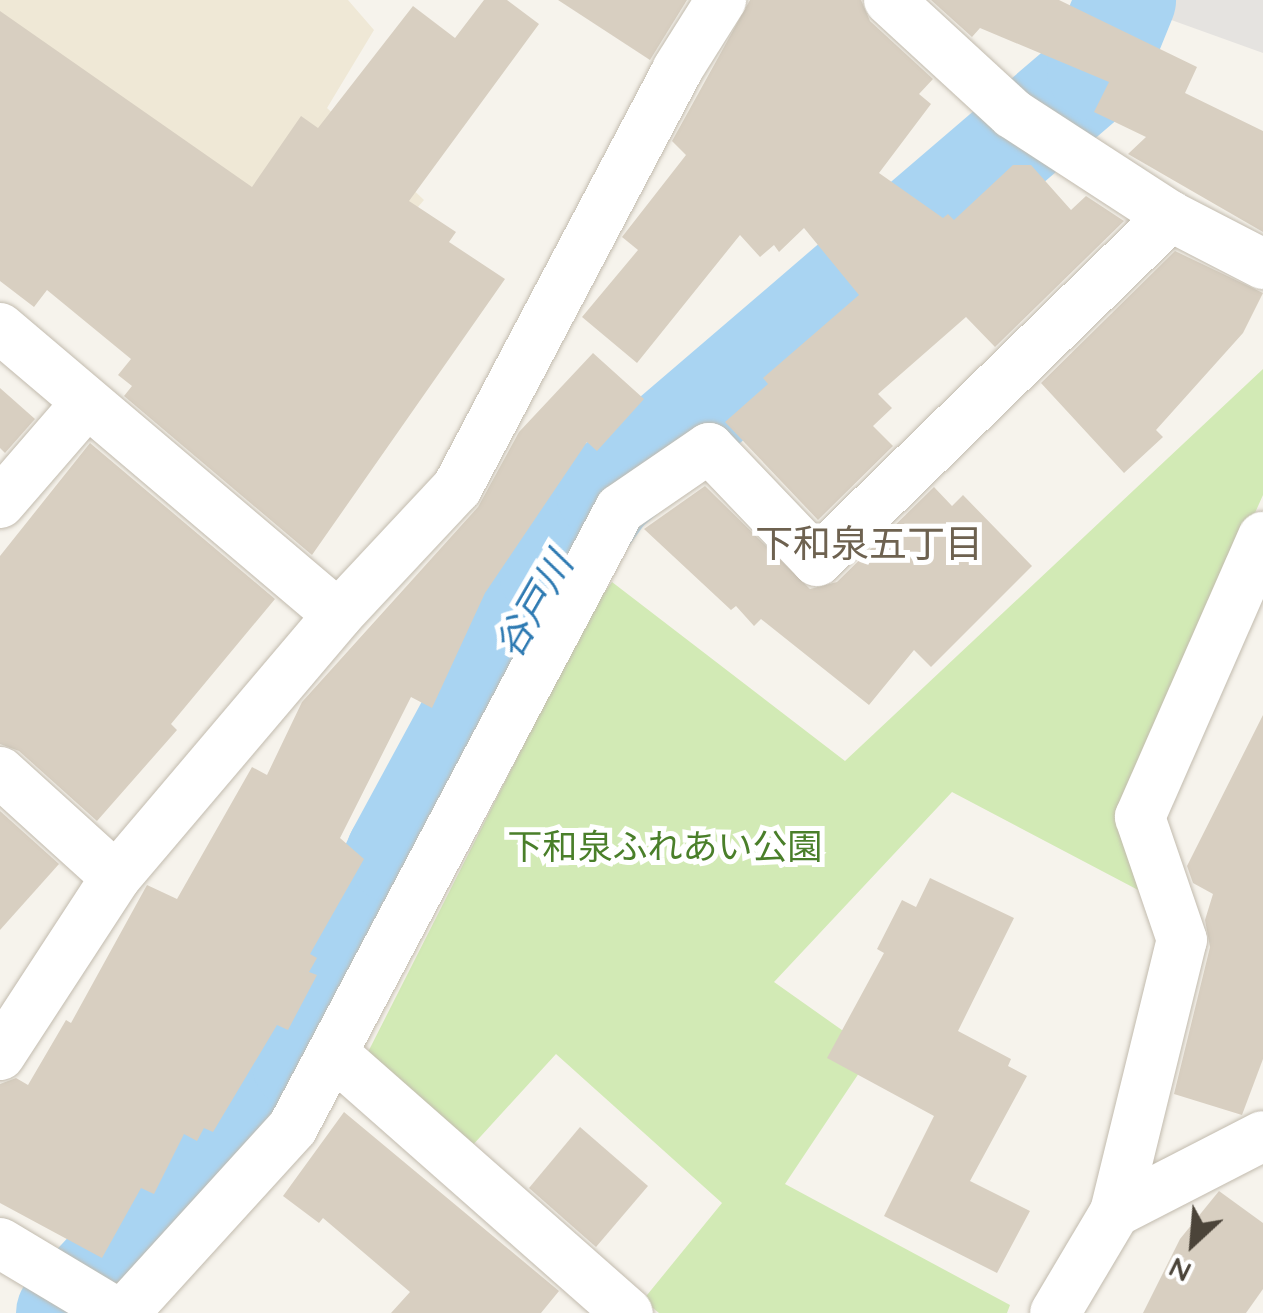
<!DOCTYPE html>
<html>
<head>
<meta charset="utf-8">
<style>
  body { margin:0 }
  #map { position:relative; width:1263px; height:1313px; overflow:hidden; background:#f6f3ec; font-family:Quicksand,"Noto Sans JP",sans-serif }
  div>[style] { position:absolute }
  [style*='--x'] { left:calc(var(--x)*1px); top:calc(var(--y)*1px); width:calc(var(--w)*1px); rotate:calc(var(--a)*1deg) }
  .education>* { inset:0; background:#efe8d6 }
  .green>* { inset:0; background:#d2eab5 }
  .parking>* { inset:0; background:#e5e3e0 }
  .river>* { height:100px; margin:-50px; padding:0 50px; transform-origin:50px; border-radius:50px; background:#a9d4f2 }
  .building>* { inset:0; background:#d8cfc1 }
  .roads { filter:drop-shadow(0 0 2px #c2bbae) drop-shadow(0 0 2px #c2bbae) }
  .street>* { height:50px; margin:-25px; padding:0 25px; transform-origin:25px; border-radius:25px; background:#fff }
  span { translate:-50% -50%; white-space:nowrap; text-align:center; line-height:1.15; -webkit-text-stroke:10px #fff; paint-order:stroke }
  .park-label { font-size:35px; color:#4a7f2a }
  .neighbourhood-label { font-size:38px; color:#6e6250 }
  .water-label { font-size:38px; color:#2e7ab2; font-style:italic }
  .north { position:absolute; left:1143px; top:1193px; width:100px; height:100px; -webkit-text-stroke:8px #fff; paint-order:stroke; rotate:206deg; font-size:28px; font-weight:700; line-height:40px; text-align:center; color:#4b4439 }
  .north::after { content:''; display:block; margin:auto; width:35px; height:45px; background:#4b4439; clip-path:polygon(50% 0,100% 100%,50% 72%,0 100%) }
</style>
</head>
<body>
<div id="map">
  <div class="education">
    <div style="clip-path:polygon(0 0,348px 0,374px 30px,327px 108px,424px 200px,291px 354px,0 156px)"></div>
  </div>
  <div class="green">
    <div style="clip-path:polygon(1263px 369px,1263px 495px,1123px 808px,1140px 891px,952px 792px,774px 982px,873px 1052px,785px 1184px,1010px 1305px,1007px 1313px,659px 1313px,643px 1300px,722px 1203px,556px 1054px,471px 1147px,367px 1054px,594px 606px,612px 582px,845px 761px)"></div>
  </div>
  <div class="parking">
    <div style="clip-path:polygon(1141px 0,1263px 0,1263px 53px,1138px 8px)"></div>
  </div>
  <div class="river">
    <div style="--x:66;--y:1313;--w:345;--a:-47"></div>
    <div style="--x:301;--y:1061;--w:228;--a:-65.3"></div>
    <div style="--x:396;--y:854;--w:321;--a:-61.5"></div>
    <div style="--x:549;--y:572;--w:98;--a:-54.5"></div>
    <div style="--x:606;--y:492;--w:647;--a:-40.61"></div>
    <div style="--x:1097;--y:71;--w:77;--a:-67.8"></div>
  </div>
  <div class="building">
    <div style="clip-path:polygon(484px 0,507px 0,539px 24px,409px 201px,456px 232px,449px 242px,505px 279px,312px 555px,124px 396px,132px 386px,118px 375px,131px 359px,47px 290px,34px 307px,0 281px,0 11px,252px 187px,301px 116px,318px 128px,413px 6px,455px 38px)"></div>
    <div style="clip-path:polygon(558px 0,687px 0,650px 60px)"></div>
    <div style="clip-path:polygon(750px 0,861px 0,870px 21px,933px 79px,919px 94px,931px 104px,879px 173px,943px 218px,948px 214px,954px 220px,1013px 165px,1031px 165px,1071px 210px,1086px 196px,1124px 221px,995px 347px,966px 317px,878px 394px,892px 408px,873px 426px,893px 446px,818px 520px,725px 422px,768px 384px,763px 378px,859px 295px,804px 228px,779px 252px,774px 245px,760px 257px,740px 235px,637px 363px,582px 317px,638px 250px,622px 237px,686px 155px,672px 141px)"></div>
    <div style="clip-path:polygon(931px 0,1059px 0,1197px 67px,1185px 93px,1263px 131px,1263px 232px,1128px 154px,1146px 137px,1094px 112px,1109px 82px,980px 28px,972px 37px)"></div>
    <div style="clip-path:polygon(1175px 251px,1263px 293px,1243px 333px,1156px 430px,1163px 437px,1124px 473px,1041px 383px)"></div>
    <div style="clip-path:polygon(593px 353px,644px 399px,597px 451px,587px 442px,485px 593px,432px 708px,411px 697px,340px 838px,364px 859px,310px 954px,317px 958px,309px 972px,317px 975px,288px 1030px,277px 1025px,213px 1132px,204px 1128px,197px 1141px,184px 1134px,154px 1194px,141px 1188px,102px 1258px,0 1203px,0 1084px,16px 1078px,28px 1085px,66px 1020px,71px 1023px,147px 885px,177px 899px,252px 767px,267px 775px,302px 702px,478px 507px,519px 432px)"></div>
    <div style="clip-path:polygon(0 388px,35px 419px,5px 453px,0 448px)"></div>
    <div style="clip-path:polygon(90px 443px,275px 599px,171px 724px,177px 730px,97px 821px,19px 751px,0 744px,0 556px)"></div>
    <div style="clip-path:polygon(705px 486px,810px 589px,837px 582px,934px 487px,952px 506px,963px 495px,1032px 566px,931px 667px,914px 650px,869px 705px,761px 619px,754px 626px,736px 606px,731px 610px,644px 529px)"></div>
    <div style="clip-path:polygon(1263px 715px,1263px 1059px,1242px 1115px,1174px 1094px,1210px 947px,1205px 920px,1213px 894px,1193px 883px,1187px 866px)"></div>
    <div style="clip-path:polygon(0 811px,59px 864px,0 930px)"></div>
    <div style="clip-path:polygon(930px 878px,1014px 918px,958px 1031px,1011px 1059px,1008px 1066px,1027px 1076px,970px 1181px,1030px 1211px,997px 1273px,884px 1216px,934px 1116px,827px 1058px,884px 953px,877px 949px,902px 900px,916px 907px)"></div>
    <div style="clip-path:polygon(344px 1112px,559px 1291px,541px 1313px,391px 1313px,410px 1292px,323px 1218px,319px 1223px,283px 1196px)"></div>
    <div style="clip-path:polygon(580px 1127px,648px 1186px,596px 1247px,529px 1188px)"></div>
    <div style="clip-path:polygon(1219px 1191px,1263px 1223px,1263px 1289px,1246px 1313px,1143px 1313px,1180px 1239px)"></div>
  </div>
  <div class="roads">
    <div class="street">
      <div style="--x:889;--y:0;--w:168;--a:42.6"></div>
      <div style="--x:1013;--y:114;--w:187;--a:33"></div>
      <div style="--x:1170;--y:216;--w:105;--a:27.3"></div>
      <div style="--x:0;--y:328;--w:443;--a:40.3"></div>
      <div style="--x:0;--y:503;--w:130;--a:-49.1"></div>
      <div style="--x:0;--y:772;--w:156;--a:42.2"></div>
      <div style="--x:0;--y:1055;--w:212;--a:-56.9"></div>
      <div style="--x:116;--y:877;--w:343;--a:-49.7"></div>
      <div style="--x:338;--y:615;--w:174;--a:-46.9"></div>
      <div style="--x:457;--y:488;--w:472;--a:-62.2"></div>
      <div style="--x:677;--y:70;--w:83;--a:-57.8"></div>
      <div style="--x:336;--y:1056;--w:389;--a:41.4"></div>
      <div style="--x:1115;--y:1212;--w:280;--a:-76.2"></div>
      <div style="--x:1182;--y:940;--w:130;--a:-108.9"></div>
      <div style="--x:1140;--y:817;--w:306;--a:-66.3"></div>
      <div style="--x:0;--y:1243;--w:136;--a:30.9"></div>
      <div style="--x:124;--y:1313;--w:251;--a:-47.7"></div>
      <div style="--x:293;--y:1127;--w:699;--a:-62.12"></div>
      <div style="--x:620;--y:509;--w:108;--a:-34.4"></div>
      <div style="--x:709;--y:448;--w:156;--a:46.3"></div>
      <div style="--x:817;--y:561;--w:494;--a:-44.3"></div>
      <div style="--x:1055;--y:1313;--w:117;--a:-59.3"></div>
      <div style="--x:1115;--y:1212;--w:166;--a:-27.2"></div>
    </div>
  </div>
  <div class="park-label">
    <span style="left:665px;top:846px">下和泉ふれあい公園</span>
  </div>
  <div class="neighbourhood-label">
    <span style="left:869px;top:544px">下和泉五丁目</span>
  </div>
  <div class="water-label">
    <span style="left:534px;top:605px;rotate:-60deg">谷戸川</span>
  </div>
  <div class="north">N</div>
</div>
</body>
</html>
